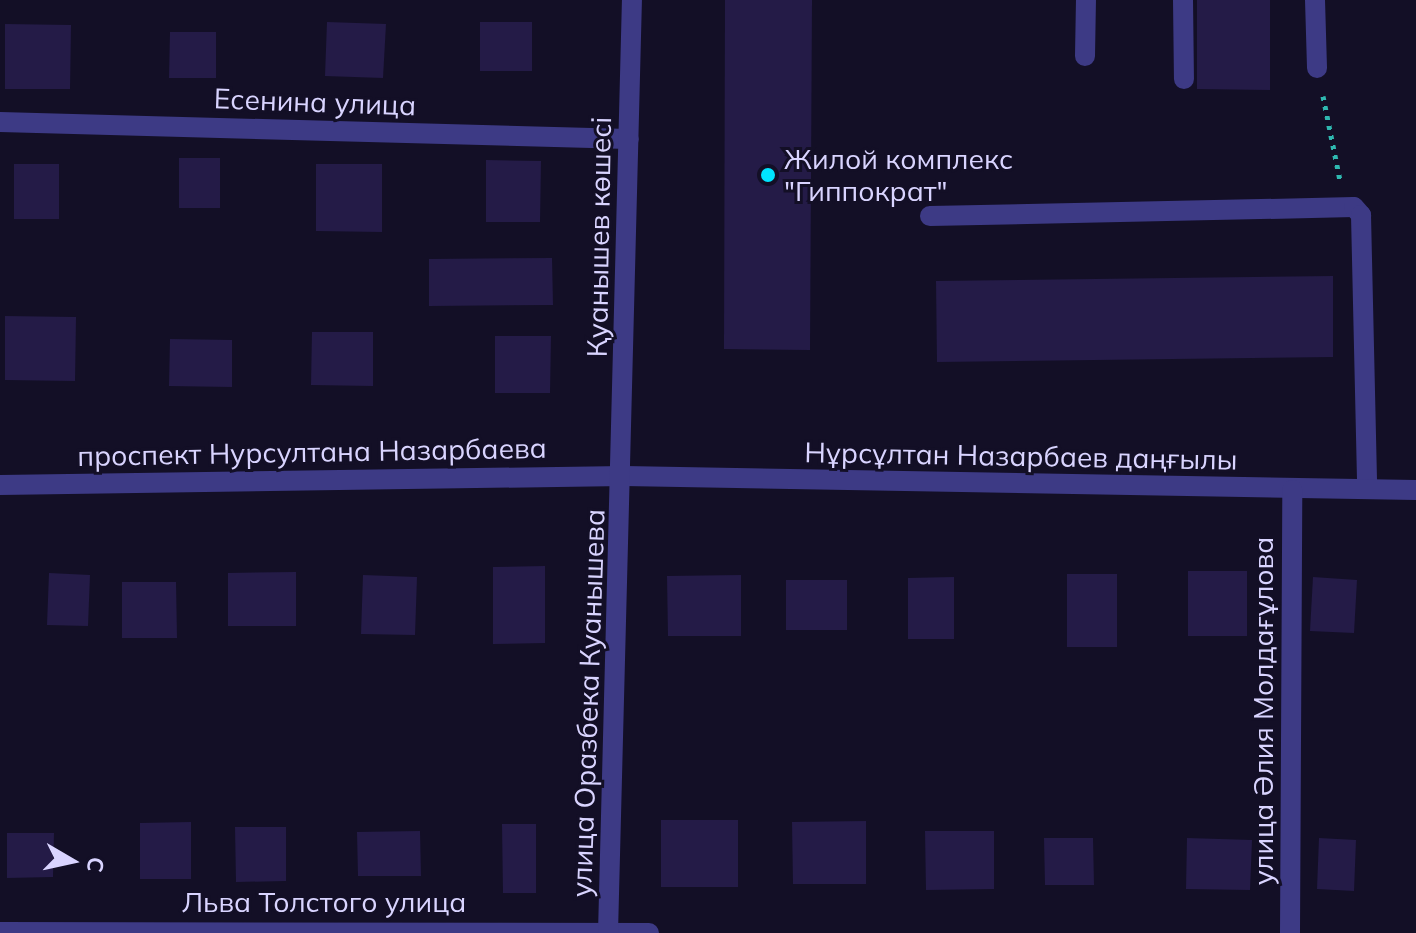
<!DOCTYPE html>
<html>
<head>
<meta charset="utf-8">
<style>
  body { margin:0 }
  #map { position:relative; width:1416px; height:933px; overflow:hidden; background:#130f26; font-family:Mulish,sans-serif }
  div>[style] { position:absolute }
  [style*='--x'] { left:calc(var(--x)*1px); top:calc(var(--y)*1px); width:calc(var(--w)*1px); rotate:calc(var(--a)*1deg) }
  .building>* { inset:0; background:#241b47 }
  .path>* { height:5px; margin-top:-2.5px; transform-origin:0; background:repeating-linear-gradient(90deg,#2fb8b0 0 4px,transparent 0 10px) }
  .minor>* { height:20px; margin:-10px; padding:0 10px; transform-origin:10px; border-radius:10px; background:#3d3a85 }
  .dots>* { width:22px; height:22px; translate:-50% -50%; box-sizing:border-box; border:4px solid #130f26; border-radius:50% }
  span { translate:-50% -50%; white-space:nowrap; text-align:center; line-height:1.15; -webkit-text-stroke:6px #130f26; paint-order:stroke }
  .street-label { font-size:28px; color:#d9d4ff }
  .poi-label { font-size:28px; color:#d9d4ff }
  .left { translate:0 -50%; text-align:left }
  .north { position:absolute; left:32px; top:821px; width:80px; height:80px; -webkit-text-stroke:6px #130f26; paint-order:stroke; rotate:99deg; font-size:22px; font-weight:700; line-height:32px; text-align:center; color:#d9d4ff }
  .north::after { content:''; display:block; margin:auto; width:28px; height:36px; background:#d9d4ff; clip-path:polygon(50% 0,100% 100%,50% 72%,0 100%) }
</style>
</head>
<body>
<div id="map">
  <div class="building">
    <div style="clip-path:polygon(725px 0,812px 0,810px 350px,724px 349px)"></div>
    <div style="clip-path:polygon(1197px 0,1270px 0,1270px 90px,1197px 89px)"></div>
    <div style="clip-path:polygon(327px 22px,386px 24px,383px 78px,325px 76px)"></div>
    <div style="clip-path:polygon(480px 22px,532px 22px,532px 71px,480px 71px)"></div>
    <div style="clip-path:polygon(5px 24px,71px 25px,70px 89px,5px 89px)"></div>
    <div style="clip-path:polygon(170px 32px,216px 32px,216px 78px,169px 78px)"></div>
    <div style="clip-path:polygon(179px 158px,220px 158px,220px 208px,179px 208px)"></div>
    <div style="clip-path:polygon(486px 160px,541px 161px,540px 222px,486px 222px)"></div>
    <div style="clip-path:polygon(14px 164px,59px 164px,59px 219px,14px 219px)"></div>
    <div style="clip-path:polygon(316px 164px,382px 164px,382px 232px,316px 231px)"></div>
    <div style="clip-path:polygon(552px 258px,553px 305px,429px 306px,429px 259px)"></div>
    <div style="clip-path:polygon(1333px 276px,1333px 357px,937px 362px,936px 281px)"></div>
    <div style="clip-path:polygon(5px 316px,76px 317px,75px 381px,5px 380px)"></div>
    <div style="clip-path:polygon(312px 332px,373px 332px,373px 386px,311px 385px)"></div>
    <div style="clip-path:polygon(495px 336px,551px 336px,550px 393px,495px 393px)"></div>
    <div style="clip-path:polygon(170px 339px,232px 340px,232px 387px,169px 386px)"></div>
    <div style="clip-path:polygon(545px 566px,545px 643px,493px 644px,493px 567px)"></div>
    <div style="clip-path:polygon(1188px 571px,1247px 571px,1247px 636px,1188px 636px)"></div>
    <div style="clip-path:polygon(296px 572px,296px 626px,228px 626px,228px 573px)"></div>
    <div style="clip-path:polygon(49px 573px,90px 575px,88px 626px,47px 625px)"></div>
    <div style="clip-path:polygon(1067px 574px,1117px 574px,1117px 647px,1067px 647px)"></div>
    <div style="clip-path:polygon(363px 575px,417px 577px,415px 635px,361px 634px)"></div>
    <div style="clip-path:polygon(741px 575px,741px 636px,668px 636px,667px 576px)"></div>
    <div style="clip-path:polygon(954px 577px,954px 639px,908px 639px,908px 578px)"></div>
    <div style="clip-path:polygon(1313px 577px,1357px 580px,1354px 633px,1310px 631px)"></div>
    <div style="clip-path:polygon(786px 580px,847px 580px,847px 630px,786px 630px)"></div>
    <div style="clip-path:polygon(122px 582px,176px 582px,177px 638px,122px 638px)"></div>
    <div style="clip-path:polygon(661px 820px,738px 820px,738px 887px,661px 887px)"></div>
    <div style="clip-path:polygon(866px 821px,866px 884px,793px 884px,792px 822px)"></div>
    <div style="clip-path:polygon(191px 822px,191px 879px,140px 879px,140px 823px)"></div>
    <div style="clip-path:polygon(502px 824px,536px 824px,536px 893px,503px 893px)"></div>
    <div style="clip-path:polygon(235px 827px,286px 827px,286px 881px,236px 882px)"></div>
    <div style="clip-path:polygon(420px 831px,421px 876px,358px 876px,357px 832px)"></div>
    <div style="clip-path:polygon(925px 831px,994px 831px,994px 889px,926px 890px)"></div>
    <div style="clip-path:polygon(7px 833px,54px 833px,53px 877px,7px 878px)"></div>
    <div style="clip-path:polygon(1044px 838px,1093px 838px,1094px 885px,1045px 885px)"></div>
    <div style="clip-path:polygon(1187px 838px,1252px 840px,1250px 890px,1186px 889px)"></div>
    <div style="clip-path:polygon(1319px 838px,1356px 840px,1354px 891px,1317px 889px)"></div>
  </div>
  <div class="path">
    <div style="--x:1323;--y:96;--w:86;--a:78.6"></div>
  </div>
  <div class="minor">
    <div style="--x:1183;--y:0;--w:79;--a:89.3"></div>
    <div style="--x:1315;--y:0;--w:68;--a:88.3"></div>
    <div style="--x:1085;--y:56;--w:56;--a:-89"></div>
    <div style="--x:0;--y:122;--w:629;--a:1.55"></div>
    <div style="--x:930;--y:216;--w:424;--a:-1.2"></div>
    <div style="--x:1354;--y:207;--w:11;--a:49"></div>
    <div style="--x:1361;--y:215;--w:274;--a:88.7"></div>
    <div style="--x:0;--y:485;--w:624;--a:-0.83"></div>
    <div style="--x:624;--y:476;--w:792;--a:1.01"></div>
    <div style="--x:0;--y:932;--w:649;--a:0.09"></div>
    <div style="--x:608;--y:933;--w:933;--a:-88.53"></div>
    <div style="--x:1290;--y:933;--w:443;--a:-89.7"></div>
  </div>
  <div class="dots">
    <div style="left:768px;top:175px;background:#00e5ff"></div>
  </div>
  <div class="street-label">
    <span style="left:315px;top:102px;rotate:2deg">Есенина улица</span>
    <span style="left:599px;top:237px;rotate:-89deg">Қуанышев көшесі</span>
    <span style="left:312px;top:452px;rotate:-1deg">проспект Нурсултана Назарбаева</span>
    <span style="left:1021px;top:456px;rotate:1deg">Нұрсұлтан Назарбаев даңғылы</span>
    <span style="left:588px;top:703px;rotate:-88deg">улица Оразбека Куанышева</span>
    <span style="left:1263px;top:711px;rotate:-90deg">улица Әлия Молдағұлова</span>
    <span style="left:324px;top:902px">Льва Толстого улица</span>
  </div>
  <div class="poi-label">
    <span class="left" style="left:784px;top:175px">Жилой комплекс<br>"Гиппократ"</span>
  </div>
  <div class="north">С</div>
</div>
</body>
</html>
